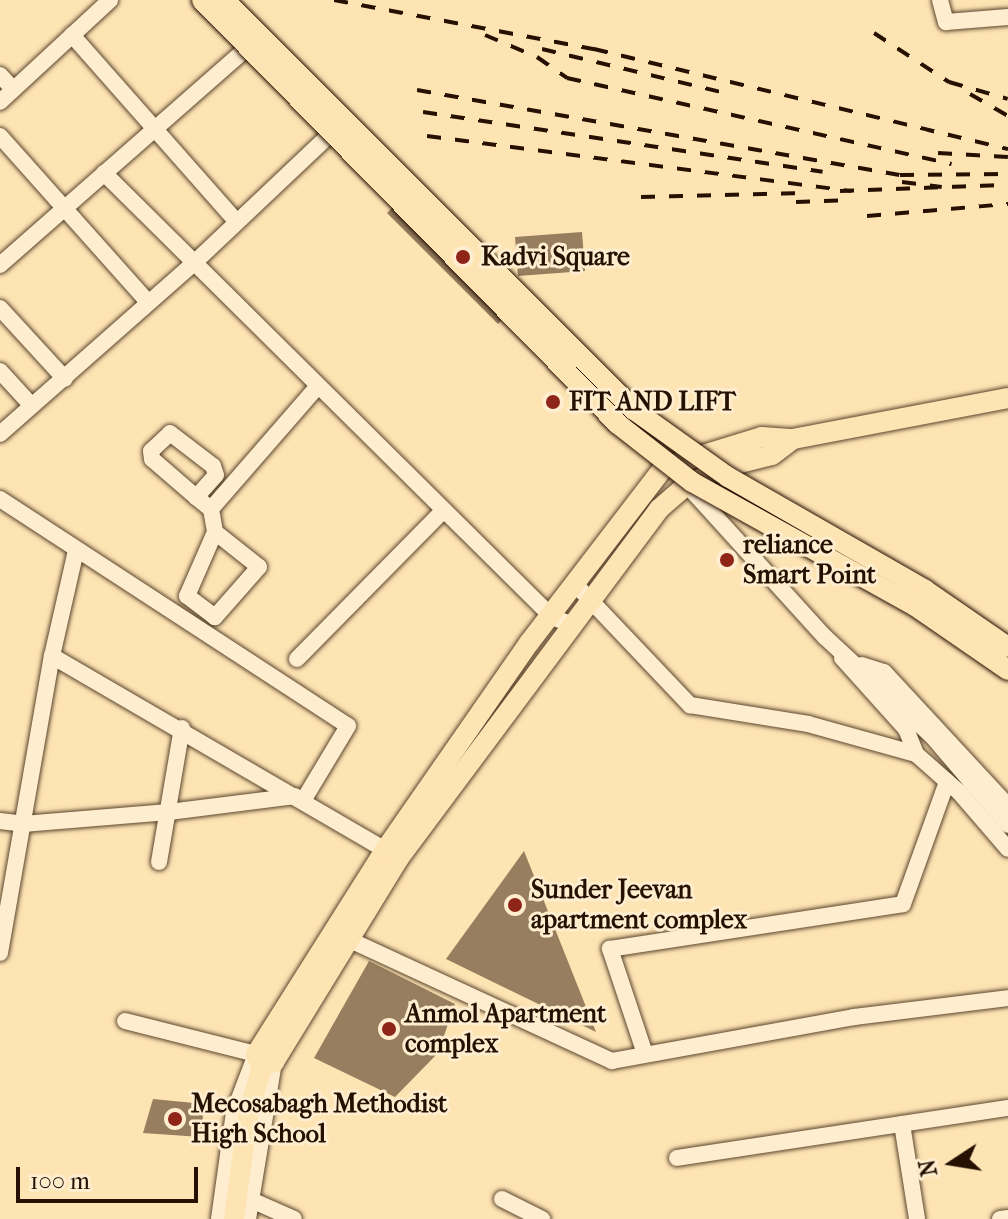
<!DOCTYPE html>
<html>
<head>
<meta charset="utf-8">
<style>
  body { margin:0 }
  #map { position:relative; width:1008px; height:1219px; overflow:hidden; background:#fee3b3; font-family:"IM FELL French Canon",serif }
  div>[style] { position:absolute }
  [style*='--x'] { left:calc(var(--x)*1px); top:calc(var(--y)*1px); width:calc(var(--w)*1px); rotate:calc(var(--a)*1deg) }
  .building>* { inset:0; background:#967e5e }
  .roads { filter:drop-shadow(0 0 2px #5b452e) drop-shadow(0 0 2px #5b452e) }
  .minor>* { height:16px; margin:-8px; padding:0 8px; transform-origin:8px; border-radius:8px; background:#feedce }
  .major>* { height:20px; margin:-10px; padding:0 10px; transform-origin:10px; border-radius:10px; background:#fee3b3 }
  .rail>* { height:4px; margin-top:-2px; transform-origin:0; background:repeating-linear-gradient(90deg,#251002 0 14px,transparent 0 28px) }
  .bridges { filter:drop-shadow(0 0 2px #251002) drop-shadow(0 0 2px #251002) }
  .major-bridge>* { height:20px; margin:-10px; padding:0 10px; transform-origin:10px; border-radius:10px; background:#fee3b3 }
  .dots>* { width:22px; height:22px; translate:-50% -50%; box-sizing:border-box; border:4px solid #feedce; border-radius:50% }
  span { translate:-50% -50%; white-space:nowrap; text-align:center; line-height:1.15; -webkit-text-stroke:6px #feedce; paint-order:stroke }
  .poi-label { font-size:26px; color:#251002; font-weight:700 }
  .left { translate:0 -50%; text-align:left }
  .north { position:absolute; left:912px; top:1123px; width:80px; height:80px; -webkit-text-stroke:6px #feedce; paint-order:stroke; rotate:258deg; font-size:22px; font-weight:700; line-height:32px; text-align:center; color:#251002 }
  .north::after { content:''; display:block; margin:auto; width:28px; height:36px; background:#251002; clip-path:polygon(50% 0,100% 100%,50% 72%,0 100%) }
  .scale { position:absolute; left:16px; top:1167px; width:182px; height:36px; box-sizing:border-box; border:4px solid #251002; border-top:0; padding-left:10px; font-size:24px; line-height:28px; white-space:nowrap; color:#251002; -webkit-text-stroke:6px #feedce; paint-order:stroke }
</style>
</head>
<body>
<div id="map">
  <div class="building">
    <div style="clip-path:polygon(416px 183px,527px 295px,498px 324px,387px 213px)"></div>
    <div style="clip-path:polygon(582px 232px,585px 271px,518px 276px,515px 237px)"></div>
    <div style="clip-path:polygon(524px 851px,596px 1032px,446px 959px)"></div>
    <div style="clip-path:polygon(369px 961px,455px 1004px,438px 1053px,395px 1097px,314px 1058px)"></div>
    <div style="clip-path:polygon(153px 1099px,204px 1104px,201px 1137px,143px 1133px)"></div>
  </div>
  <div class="roads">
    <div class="minor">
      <div style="--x:940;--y:0;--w:23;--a:75"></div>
      <div style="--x:946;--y:22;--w:62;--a:-4.6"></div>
      <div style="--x:72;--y:35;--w:249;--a:48.6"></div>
      <div style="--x:0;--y:75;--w:19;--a:47"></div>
      <div style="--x:0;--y:102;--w:150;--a:-42.8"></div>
      <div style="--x:0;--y:136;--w:221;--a:48.3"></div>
      <div style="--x:104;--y:173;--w:631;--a:44.74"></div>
      <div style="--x:552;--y:617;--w:19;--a:21"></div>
      <div style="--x:0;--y:265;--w:325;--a:-41.3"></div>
      <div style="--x:0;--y:308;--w:96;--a:47.5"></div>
      <div style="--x:0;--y:371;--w:47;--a:47.6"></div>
      <div style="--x:0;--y:434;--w:259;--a:-41.4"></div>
      <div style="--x:194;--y:263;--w:201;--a:-43.4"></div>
      <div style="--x:687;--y:485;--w:205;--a:47.8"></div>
      <div style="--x:825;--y:637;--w:144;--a:42.8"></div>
      <div style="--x:931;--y:735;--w:118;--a:49.5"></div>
      <div style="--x:196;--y:497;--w:58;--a:-139.2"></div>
      <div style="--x:152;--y:459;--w:8;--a:-97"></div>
      <div style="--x:151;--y:451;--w:26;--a:-43"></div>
      <div style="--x:170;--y:433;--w:54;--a:37.5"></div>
      <div style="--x:213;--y:466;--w:9;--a:72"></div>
      <div style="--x:216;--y:475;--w:30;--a:132"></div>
      <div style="--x:196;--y:497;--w:19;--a:39"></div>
      <div style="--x:211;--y:509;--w:23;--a:80"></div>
      <div style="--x:215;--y:532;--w:56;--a:38.5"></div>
      <div style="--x:259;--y:567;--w:67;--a:131.3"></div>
      <div style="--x:215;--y:617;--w:35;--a:-143"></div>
      <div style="--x:187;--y:596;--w:70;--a:-66.4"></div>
      <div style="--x:0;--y:499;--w:415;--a:33.1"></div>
      <div style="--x:348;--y:726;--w:87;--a:121"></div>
      <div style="--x:211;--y:509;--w:162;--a:-49"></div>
      <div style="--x:576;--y:585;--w:166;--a:46.5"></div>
      <div style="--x:690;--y:705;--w:120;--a:9.1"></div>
      <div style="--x:808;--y:724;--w:112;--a:15.5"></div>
      <div style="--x:52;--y:656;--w:109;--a:-77.2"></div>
      <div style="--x:842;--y:658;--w:96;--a:48"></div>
      <div style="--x:906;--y:729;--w:27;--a:68"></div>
      <div style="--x:916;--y:754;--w:57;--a:41.5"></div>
      <div style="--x:959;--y:792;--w:75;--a:49.3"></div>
      <div style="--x:297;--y:659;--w:208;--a:-45.4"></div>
      <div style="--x:862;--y:665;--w:23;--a:18"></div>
      <div style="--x:884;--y:672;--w:183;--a:47.2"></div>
      <div style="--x:0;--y:821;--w:23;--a:7"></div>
      <div style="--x:23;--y:824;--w:146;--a:-4.7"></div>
      <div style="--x:169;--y:812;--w:127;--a:-7.2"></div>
      <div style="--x:159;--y:862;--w:136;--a:-80.3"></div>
      <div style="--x:348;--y:939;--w:291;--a:24.8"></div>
      <div style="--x:612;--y:1061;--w:246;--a:-10.3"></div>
      <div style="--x:854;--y:1017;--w:155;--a:-7"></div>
      <div style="--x:0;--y:953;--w:302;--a:-80.1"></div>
      <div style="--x:52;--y:656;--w:396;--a:30.2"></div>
      <div style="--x:125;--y:1021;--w:135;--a:14.1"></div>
      <div style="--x:256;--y:1054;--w:62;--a:110.8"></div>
      <div style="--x:234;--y:1112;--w:108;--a:98"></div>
      <div style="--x:644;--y:1051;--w:108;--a:-108.4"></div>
      <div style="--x:610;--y:949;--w:296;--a:-8.7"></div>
      <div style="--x:903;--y:904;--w:130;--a:-70.2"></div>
      <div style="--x:902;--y:1124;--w:96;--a:81"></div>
      <div style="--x:677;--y:1158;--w:335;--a:-8.6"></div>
      <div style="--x:249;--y:1199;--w:49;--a:24"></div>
      <div style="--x:502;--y:1199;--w:45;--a:26.6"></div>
      <div style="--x:248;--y:1219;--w:159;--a:-80.6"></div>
      <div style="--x:1000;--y:1219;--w:8;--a:-7"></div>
    </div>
    <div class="major">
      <div style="--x:262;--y:1066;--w:13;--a:-18"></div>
      <div style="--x:274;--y:1062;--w:239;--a:-58.5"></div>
      <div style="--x:399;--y:858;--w:435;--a:-53.3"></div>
      <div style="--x:659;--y:509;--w:37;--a:-41"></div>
      <div style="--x:687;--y:485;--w:41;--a:-25.9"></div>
      <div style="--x:724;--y:467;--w:49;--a:-14"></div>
      <div style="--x:772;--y:455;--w:26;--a:-37"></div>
      <div style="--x:234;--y:1219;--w:104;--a:-82.3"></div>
      <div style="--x:248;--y:1116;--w:52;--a:-74.4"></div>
      <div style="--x:262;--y:1066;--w:13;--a:-117"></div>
      <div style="--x:256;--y:1054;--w:241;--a:-57.7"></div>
      <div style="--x:385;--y:850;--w:252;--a:-55.2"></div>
      <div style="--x:529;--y:643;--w:222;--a:-52.5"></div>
      <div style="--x:664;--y:467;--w:102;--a:-17"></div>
      <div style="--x:762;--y:437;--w:31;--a:4"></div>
      <div style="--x:793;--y:439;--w:219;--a:-10.8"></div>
    </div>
  </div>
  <div class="rail">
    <div style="--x:207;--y:0;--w:616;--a:45.2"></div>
    <div style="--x:641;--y:437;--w:78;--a:35.1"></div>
    <div style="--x:705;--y:482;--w:200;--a:29"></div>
    <div style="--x:880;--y:579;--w:154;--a:33.6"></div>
    <div style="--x:334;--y:0;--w:265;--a:10.7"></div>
    <div style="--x:594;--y:49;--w:426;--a:13.6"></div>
    <div style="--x:874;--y:33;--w:90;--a:33.2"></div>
    <div style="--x:949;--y:82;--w:61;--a:16.1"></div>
    <div style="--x:485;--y:35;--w:56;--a:22.9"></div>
    <div style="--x:537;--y:57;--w:37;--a:35"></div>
    <div style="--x:567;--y:78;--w:394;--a:12.6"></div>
    <div style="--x:542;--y:49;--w:192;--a:13.5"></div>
    <div style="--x:417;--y:90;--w:490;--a:10"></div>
    <div style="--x:900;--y:175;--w:108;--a:-0.5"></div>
    <div style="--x:970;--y:94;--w:44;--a:30.1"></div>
    <div style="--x:423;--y:112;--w:404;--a:8.5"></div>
    <div style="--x:427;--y:136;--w:428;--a:7.4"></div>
    <div style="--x:938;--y:153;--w:70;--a:3.3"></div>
    <div style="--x:902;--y:182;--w:40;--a:7.1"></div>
    <div style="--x:840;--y:191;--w:164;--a:-2.1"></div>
    <div style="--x:641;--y:197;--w:163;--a:-1.4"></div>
    <div style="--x:796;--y:202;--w:56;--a:-2"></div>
    <div style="--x:867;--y:216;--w:142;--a:-4.9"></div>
  </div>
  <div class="bridges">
    <div class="major-bridge">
      <div style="--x:202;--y:0;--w:594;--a:45.55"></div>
      <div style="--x:618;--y:424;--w:94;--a:38.1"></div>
      <div style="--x:692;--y:482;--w:255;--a:29.1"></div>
      <div style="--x:915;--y:606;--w:113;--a:34.5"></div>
      <div style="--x:224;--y:0;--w:580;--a:45"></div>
      <div style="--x:634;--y:410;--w:115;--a:35.5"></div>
      <div style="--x:728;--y:477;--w:227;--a:29.8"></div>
      <div style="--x:925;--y:590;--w:101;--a:34.5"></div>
    </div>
  </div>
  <div class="dots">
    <div style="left:463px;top:257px;background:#8f2418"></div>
    <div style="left:553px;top:402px;background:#8f2418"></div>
    <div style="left:727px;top:560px;background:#8f2418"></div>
    <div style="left:515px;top:905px;background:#8f2418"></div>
    <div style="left:389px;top:1029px;background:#8f2418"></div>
    <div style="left:175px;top:1119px;background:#8f2418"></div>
  </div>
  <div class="poi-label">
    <span class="left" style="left:481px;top:257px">Kadvi Square</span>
    <span class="left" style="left:569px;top:402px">FIT AND LIFT</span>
    <span class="left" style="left:743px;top:560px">reliance<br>Smart Point</span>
    <span class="left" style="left:531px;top:905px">Sunder Jeevan<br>apartment complex</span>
    <span class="left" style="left:405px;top:1029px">Anmol Apartment<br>complex</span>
    <span class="left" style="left:191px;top:1119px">Mecosabagh Methodist<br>High School</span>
  </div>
  <div class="north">N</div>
  <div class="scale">100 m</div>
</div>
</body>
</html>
